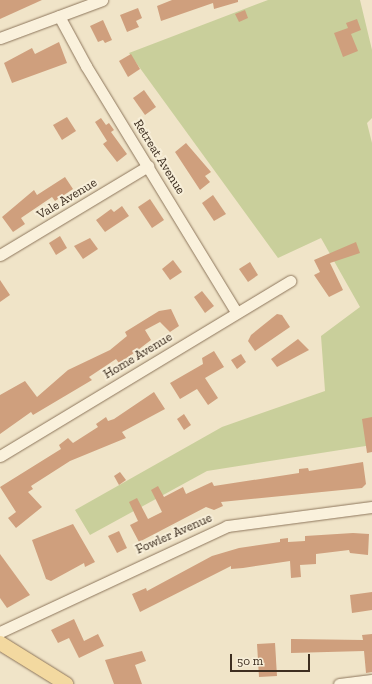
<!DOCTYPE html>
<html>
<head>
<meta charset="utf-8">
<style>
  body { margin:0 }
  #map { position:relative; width:372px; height:684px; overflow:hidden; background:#f0e4c8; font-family:"Zilla Slab",serif }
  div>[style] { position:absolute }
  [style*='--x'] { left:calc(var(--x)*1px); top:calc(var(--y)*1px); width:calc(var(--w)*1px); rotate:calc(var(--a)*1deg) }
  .green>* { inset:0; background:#c9cf9b }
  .building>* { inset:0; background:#cf9f7d }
  .roads { filter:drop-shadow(0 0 1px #8d765c) drop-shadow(0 0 1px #8d765c) }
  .minor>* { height:11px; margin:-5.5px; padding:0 5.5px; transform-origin:5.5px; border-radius:5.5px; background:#faf1dc }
  .major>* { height:14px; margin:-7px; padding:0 7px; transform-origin:7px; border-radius:7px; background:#f3d9a0 }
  span { translate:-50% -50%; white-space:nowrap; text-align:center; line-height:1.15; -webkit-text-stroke:4px #f7eed8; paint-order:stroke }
  .street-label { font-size:13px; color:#3d2e20 }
  .scale { position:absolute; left:230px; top:654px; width:80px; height:18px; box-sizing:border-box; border:2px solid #3d2e20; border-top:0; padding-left:5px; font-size:12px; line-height:14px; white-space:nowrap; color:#3d2e20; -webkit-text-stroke:3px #f7eed8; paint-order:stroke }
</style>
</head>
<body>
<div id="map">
  <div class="green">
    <div style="clip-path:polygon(268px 0,360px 0,372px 50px,372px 118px,367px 123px,372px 143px,372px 445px,207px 471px,90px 535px,75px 510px,222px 427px,325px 391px,321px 336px,360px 307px,321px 238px,278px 258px,129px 53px)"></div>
  </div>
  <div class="building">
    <div style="clip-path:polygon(0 0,42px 0,0 19px)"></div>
    <div style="clip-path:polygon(172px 0,238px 0,238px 2px,214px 9px,213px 3px,161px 21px,157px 6px)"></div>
    <div style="clip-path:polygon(138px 8px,142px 18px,136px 21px,139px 27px,127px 32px,120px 15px)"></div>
    <div style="clip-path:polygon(245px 10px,248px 18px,239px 22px,235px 14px)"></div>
    <div style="clip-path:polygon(357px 19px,361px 30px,351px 34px,358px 51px,343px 57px,334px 33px,348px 28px,346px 23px)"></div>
    <div style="clip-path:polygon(103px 20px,112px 40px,105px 43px,103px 40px,98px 42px,90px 26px)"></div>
    <div style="clip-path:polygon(59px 42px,67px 63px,12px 83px,4px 63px,32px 48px,35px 54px)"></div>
    <div style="clip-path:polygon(131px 54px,140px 69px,128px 77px,119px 61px)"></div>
    <div style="clip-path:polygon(144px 90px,156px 107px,145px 115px,133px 98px)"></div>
    <div style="clip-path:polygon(67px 117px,76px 131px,62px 140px,53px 125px)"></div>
    <div style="clip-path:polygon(101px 118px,106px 125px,109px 123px,114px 130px,111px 132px,127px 154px,117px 162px,103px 144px,107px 141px,95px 122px)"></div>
    <div style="clip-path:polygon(186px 143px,211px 172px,205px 176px,210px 182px,200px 190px,175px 152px)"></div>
    <div style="clip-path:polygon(65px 177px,73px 189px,55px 201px,52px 197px,21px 218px,25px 224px,13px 232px,2px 217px,34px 190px,37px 195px)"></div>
    <div style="clip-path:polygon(213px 195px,226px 214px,214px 221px,202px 203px)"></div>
    <div style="clip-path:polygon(150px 199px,164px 220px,152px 228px,138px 207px)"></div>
    <div style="clip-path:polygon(122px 206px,129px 216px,105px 232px,96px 220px,111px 209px,114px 212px)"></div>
    <div style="clip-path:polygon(60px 236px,67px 248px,56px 255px,49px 243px)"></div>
    <div style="clip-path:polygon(90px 238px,98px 249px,83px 259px,74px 246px)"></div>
    <div style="clip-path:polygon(356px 242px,360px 253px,330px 263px,343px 290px,329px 297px,314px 275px,320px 272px,314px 260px)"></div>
    <div style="clip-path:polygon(173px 260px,182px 272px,170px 280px,162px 269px)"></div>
    <div style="clip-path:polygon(250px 262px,258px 275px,248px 282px,239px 269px)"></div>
    <div style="clip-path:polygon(0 280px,10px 295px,0 302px)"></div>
    <div style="clip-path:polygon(202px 291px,214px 306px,205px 313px,194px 297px)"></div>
    <div style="clip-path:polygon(171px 309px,179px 326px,170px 332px,160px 322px,145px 330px,151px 340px,134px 353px,119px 363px,116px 359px,89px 377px,92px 380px,33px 415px,31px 412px,0 434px,0 395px,25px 381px,37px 397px,68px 370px,110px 350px,127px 336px,125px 332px,159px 311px)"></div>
    <div style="clip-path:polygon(277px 314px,282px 315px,290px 327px,255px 351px,248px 341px,251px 335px)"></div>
    <div style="clip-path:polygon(298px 339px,309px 350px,277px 367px,271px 359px)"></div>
    <div style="clip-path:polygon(214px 351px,224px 367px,205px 378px,218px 398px,208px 405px,197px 389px,180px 399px,170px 383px,203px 364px,202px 358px)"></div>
    <div style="clip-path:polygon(241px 354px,246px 362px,237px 369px,231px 360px)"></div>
    <div style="clip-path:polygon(154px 392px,165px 409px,122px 432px,126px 438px,70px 461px,31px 486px,33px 489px,28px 492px,42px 507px,16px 528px,8px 518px,16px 512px,0 487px,61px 449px,59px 445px,68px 438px,73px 443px,98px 427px,96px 424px,106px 417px,108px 421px,114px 419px)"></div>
    <div style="clip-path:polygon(184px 414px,191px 425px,184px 430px,177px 419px)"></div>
    <div style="clip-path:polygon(372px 417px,372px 452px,367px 453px,362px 419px)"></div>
    <div style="clip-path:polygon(363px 462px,366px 484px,362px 488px,221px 502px,223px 506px,214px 510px,206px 507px,139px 542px,130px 525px,138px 521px,129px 502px,137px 498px,148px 519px,162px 512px,151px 490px,158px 486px,164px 497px,183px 487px,186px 494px,212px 482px,214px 486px,299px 473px,299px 469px,308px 468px,309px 471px)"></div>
    <div style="clip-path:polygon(120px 472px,126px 480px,119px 485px,114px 476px)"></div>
    <div style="clip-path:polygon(73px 524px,95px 562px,85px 567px,84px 563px,51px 581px,46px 579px,32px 540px)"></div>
    <div style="clip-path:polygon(119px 531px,127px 548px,117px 553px,108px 536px)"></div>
    <div style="clip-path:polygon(353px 533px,369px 534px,368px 555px,350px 553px,349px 550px,316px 554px,316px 564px,300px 565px,301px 577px,291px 578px,290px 561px,243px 568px,231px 569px,231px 566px,140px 612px,132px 594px,146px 588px,147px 591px,212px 556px,239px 548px,280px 542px,280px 539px,288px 538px,288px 542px,305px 541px,305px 536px)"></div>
    <div style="clip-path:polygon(0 554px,30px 595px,7px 608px,0 598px)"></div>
    <div style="clip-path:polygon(372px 592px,372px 610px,352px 613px,350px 595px)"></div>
    <div style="clip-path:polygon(74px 619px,84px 641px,98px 634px,104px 646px,79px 658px,69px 638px,58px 643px,51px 630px)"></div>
    <div style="clip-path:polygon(372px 634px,372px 672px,366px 673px,364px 651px,291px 653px,291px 639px,363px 640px,362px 635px)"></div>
    <div style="clip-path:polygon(275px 643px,277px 676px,259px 677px,257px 644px)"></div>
    <div style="clip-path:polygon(142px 651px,146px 661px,135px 665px,142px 684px,114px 684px,105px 660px)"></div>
  </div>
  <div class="roads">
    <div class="minor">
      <div style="--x:59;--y:16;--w:57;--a:61.6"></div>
      <div style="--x:86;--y:66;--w:289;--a:58.6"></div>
      <div style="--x:0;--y:38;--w:109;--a:-20.4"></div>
      <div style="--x:0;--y:255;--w:173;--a:-31"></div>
      <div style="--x:0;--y:456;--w:339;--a:-31.1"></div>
      <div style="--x:0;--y:632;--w:251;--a:-25"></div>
      <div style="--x:227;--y:526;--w:146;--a:-7.5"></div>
      <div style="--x:339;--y:684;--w:33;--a:-7"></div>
    </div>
    <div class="major">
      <div style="--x:0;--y:643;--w:78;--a:31.8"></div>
    </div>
  </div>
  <div class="street-label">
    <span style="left:159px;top:157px;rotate:58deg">Retreat Avenue</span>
    <span style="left:67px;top:199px;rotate:-31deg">Vale Avenue</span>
    <span style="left:138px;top:356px;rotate:-31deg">Home Avenue</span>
    <span style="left:174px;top:534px;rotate:-24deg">Fowler Avenue</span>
  </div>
  <div class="scale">50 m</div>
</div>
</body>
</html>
